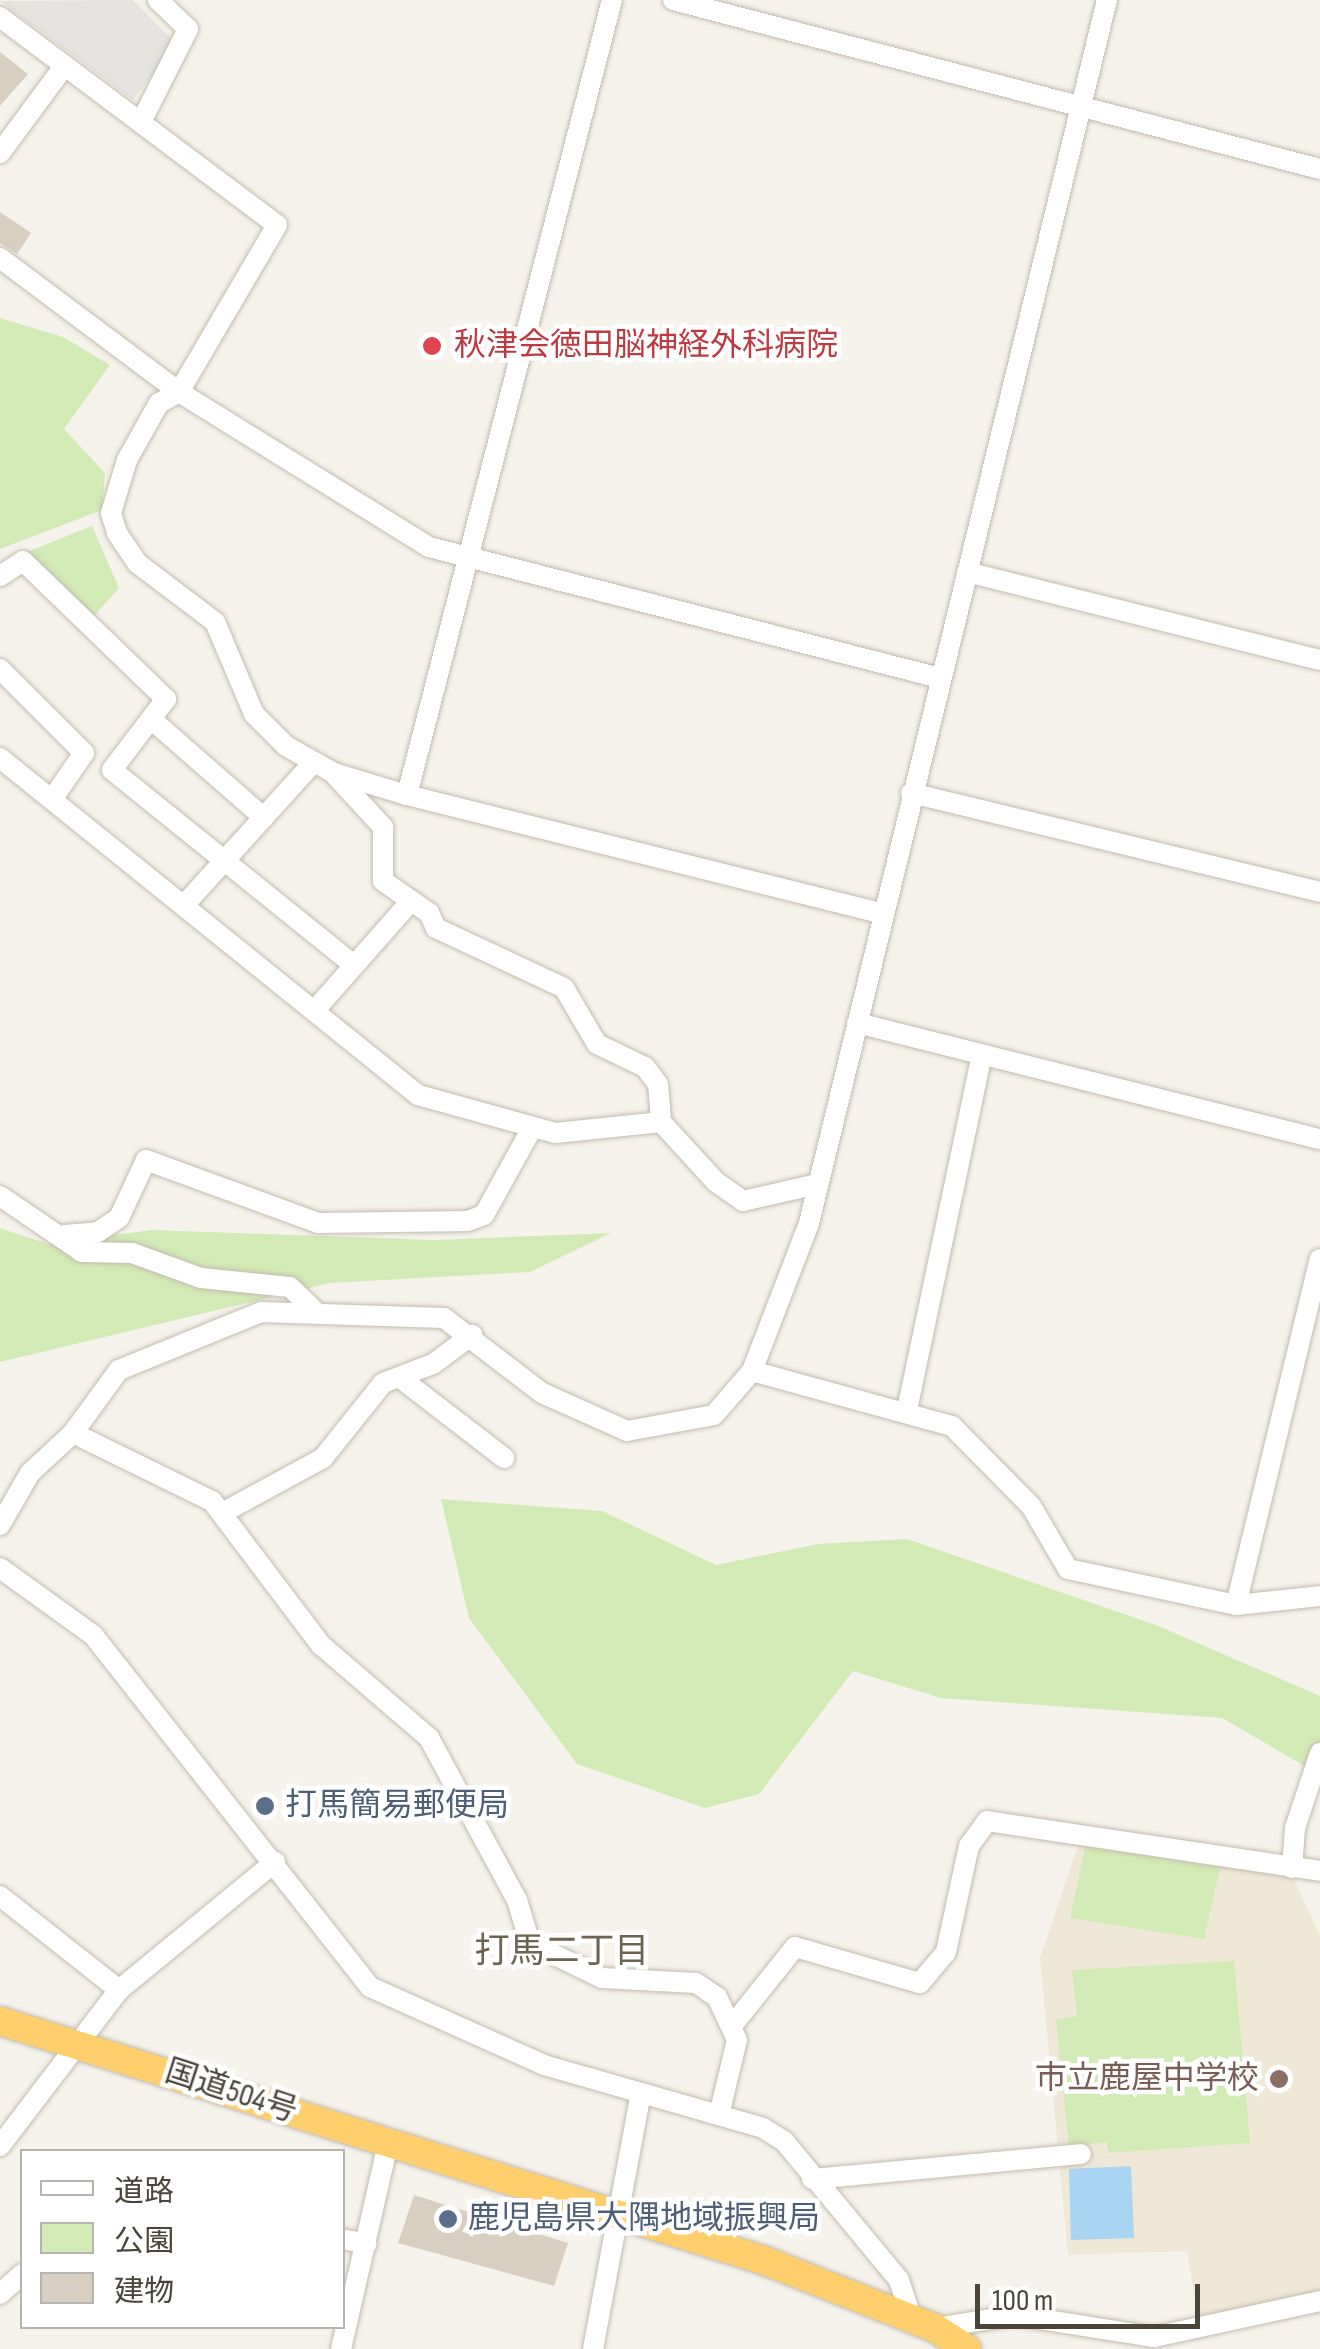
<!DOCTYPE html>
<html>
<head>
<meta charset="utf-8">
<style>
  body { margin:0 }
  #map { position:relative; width:1320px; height:2349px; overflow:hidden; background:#f6f3ec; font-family:"Sofia Sans Condensed","Noto Sans JP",sans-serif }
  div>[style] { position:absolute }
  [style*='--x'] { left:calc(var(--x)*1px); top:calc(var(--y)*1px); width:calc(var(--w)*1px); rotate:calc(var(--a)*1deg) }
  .education>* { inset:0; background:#efe8d6 }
  .green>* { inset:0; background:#d2eab5 }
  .parking>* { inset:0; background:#e5e3e0 }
  .water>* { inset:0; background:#a9d4f2 }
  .building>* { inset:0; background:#d8cfc1 }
  .roads { filter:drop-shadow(0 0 2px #c2bbae) drop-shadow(0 0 2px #c2bbae) }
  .minor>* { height:20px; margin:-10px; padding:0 10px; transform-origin:10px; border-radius:10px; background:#fff }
  .highway>* { height:28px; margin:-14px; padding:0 14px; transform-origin:14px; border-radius:14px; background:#ffcf6e }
  .dots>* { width:28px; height:28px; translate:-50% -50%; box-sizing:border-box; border:5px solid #fff; border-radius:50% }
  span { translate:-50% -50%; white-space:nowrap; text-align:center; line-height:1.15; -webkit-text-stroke:9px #fff; paint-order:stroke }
  .health-label { font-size:32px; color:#be3a42 }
  .left { translate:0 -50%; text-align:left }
  .service-label { font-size:32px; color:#4e5e75 }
  .education-label { font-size:32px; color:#785e54 }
  .right { translate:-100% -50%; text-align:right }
  .street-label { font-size:32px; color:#4b4439 }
  .neighbourhood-label { font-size:35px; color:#6e6250 }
  .legend { position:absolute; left:20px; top:2149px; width:325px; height:180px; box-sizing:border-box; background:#fff; border:2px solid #b7b4b0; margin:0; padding:12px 18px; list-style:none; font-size:30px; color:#4b4439 }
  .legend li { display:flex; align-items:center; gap:20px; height:50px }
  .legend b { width:50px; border:2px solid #b7b4b0 }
  .scale { position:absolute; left:975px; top:2284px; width:225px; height:45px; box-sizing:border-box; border:5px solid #4b4439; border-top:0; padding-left:12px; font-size:30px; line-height:35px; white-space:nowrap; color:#4b4439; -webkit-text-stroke:8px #fff; paint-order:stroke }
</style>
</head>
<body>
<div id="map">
  <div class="education">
    <div style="clip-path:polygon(1080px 1840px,1291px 1873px,1320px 1936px,1320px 2293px,1198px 2318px,1187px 2251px,1068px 2255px,1040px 1958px)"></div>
  </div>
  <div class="green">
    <div style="clip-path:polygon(0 318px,63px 337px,110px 365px,64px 429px,105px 473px,102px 510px,0 549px)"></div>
    <div style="clip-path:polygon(92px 526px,119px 588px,85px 626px,7px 560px)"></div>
    <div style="clip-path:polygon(0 1228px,48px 1244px,152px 1230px,434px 1240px,611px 1233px,530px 1272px,330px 1283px,0 1362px)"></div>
    <div style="clip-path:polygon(441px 1499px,602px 1511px,716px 1565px,818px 1544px,907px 1539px,1156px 1625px,1320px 1696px,1320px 1775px,1222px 1718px,941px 1698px,853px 1671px,759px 1794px,705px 1808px,577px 1764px,469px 1618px)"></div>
    <div style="clip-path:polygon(1086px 1843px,1220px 1868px,1204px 1939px,1070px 1918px)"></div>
    <div style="clip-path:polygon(1234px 1961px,1250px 2143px,1108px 2153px,1107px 2142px,1069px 2147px,1056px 2019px,1077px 2016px,1072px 1970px)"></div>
  </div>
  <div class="parking">
    <div style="clip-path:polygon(133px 0,176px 43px,133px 100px,0 1px)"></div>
  </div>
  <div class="water">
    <div style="clip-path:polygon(1131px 2166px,1134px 2238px,1071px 2240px,1069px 2169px)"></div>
  </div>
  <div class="building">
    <div style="clip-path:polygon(0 52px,28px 74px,0 106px)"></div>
    <div style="clip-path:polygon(0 212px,31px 233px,17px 254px,0 243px)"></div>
    <div style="clip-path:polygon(414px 2195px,568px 2243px,554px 2286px,398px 2243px)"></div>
  </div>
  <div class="roads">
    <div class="minor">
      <div style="--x:673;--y:0;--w:669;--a:14.64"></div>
      <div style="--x:0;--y:17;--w:346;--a:36.9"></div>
      <div style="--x:277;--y:225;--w:194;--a:120.4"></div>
      <div style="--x:179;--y:392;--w:294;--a:31.8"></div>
      <div style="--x:429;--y:547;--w:528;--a:14.38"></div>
      <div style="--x:142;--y:120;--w:102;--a:-63.2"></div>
      <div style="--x:188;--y:29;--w:42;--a:-136"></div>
      <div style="--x:0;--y:153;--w:106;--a:-53.5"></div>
      <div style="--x:0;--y:258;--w:224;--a:36.8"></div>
      <div style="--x:179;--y:392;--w:23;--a:151"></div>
      <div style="--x:159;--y:403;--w:65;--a:119.3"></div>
      <div style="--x:127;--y:460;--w:55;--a:106.8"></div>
      <div style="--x:111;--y:513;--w:21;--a:73"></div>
      <div style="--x:117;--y:533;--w:36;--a:56"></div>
      <div style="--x:137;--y:563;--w:98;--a:37.1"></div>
      <div style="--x:215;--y:622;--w:100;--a:67"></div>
      <div style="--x:254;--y:714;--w:45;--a:45"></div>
      <div style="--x:286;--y:746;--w:55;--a:29.4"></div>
      <div style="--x:334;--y:773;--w:76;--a:16.8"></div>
      <div style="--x:407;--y:795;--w:489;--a:14"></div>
      <div style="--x:967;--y:572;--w:364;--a:14"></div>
      <div style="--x:0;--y:576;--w:27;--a:-33"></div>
      <div style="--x:23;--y:561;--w:199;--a:44"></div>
      <div style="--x:166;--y:699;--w:89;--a:127.3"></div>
      <div style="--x:112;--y:770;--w:311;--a:38.9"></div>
      <div style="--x:0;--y:669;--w:119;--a:45"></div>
      <div style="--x:84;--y:753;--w:51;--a:124.6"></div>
      <div style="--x:151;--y:719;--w:150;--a:41.2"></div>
      <div style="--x:0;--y:758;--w:537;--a:38.88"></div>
      <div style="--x:418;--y:1095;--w:142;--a:15.5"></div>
      <div style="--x:555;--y:1133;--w:107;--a:-5.9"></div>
      <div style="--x:335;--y:775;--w:71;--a:47.3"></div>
      <div style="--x:383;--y:827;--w:54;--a:90"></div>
      <div style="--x:383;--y:881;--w:56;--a:34.8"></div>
      <div style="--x:429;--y:913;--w:17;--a:65"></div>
      <div style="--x:436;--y:928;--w:141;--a:25.1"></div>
      <div style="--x:564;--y:988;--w:65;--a:59.5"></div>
      <div style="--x:597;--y:1044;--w:53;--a:25.6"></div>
      <div style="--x:645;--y:1067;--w:21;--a:53"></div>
      <div style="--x:658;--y:1084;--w:38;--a:85"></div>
      <div style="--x:661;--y:1122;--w:81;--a:47.5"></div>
      <div style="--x:716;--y:1182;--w:33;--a:35"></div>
      <div style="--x:743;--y:1201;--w:72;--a:-12.9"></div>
      <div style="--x:911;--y:793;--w:421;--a:13.6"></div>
      <div style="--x:407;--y:795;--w:821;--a:-75.54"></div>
      <div style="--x:186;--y:903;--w:190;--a:-47.8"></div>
      <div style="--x:315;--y:1010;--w:145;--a:-48.6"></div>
      <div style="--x:857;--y:1023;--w:477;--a:14.1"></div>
      <div style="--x:0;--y:1196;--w:99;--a:34.3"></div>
      <div style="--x:82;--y:1252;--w:50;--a:1.1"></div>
      <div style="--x:132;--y:1253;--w:73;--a:19.9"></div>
      <div style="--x:201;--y:1278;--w:89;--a:5.8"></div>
      <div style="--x:290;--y:1287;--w:33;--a:44"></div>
      <div style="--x:65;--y:1235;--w:33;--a:-5"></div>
      <div style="--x:98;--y:1232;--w:25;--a:-34"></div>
      <div style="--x:119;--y:1218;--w:64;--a:-65"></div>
      <div style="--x:146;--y:1160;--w:183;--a:20.1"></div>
      <div style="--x:318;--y:1223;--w:150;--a:-0.8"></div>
      <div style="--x:468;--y:1221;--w:17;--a:-21"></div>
      <div style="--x:484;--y:1215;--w:97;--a:-61.1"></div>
      <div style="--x:752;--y:1371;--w:207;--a:15.4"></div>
      <div style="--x:952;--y:1426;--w:112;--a:45.4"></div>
      <div style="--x:1031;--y:1506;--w:73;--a:59.6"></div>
      <div style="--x:1068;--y:1569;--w:172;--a:12.1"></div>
      <div style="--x:1236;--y:1605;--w:84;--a:-6.1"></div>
      <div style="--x:399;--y:1377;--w:133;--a:37.6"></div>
      <div style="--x:907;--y:1410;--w:363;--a:-78.1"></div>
      <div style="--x:73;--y:1433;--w:155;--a:26.1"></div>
      <div style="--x:212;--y:1501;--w:181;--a:52.9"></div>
      <div style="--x:321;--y:1645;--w:143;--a:40.7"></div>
      <div style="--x:429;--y:1738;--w:184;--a:61.5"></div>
      <div style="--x:517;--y:1900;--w:45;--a:73.2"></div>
      <div style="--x:530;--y:1943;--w:80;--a:25.9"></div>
      <div style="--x:602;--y:1978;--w:94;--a:3"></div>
      <div style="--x:696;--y:1983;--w:25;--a:34"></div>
      <div style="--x:717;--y:1997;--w:47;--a:65.1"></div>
      <div style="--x:737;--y:2040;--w:77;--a:103.5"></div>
      <div style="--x:224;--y:1512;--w:113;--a:-28.6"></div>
      <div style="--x:323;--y:1458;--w:96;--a:-51.3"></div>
      <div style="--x:383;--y:1383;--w:53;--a:-20.8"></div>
      <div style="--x:433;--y:1364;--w:49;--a:-36.6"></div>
      <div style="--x:0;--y:1525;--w:60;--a:-60"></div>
      <div style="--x:30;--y:1473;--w:59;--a:-42.9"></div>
      <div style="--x:73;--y:1433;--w:78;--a:-53.9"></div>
      <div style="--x:119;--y:1370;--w:153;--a:-22.2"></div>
      <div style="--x:261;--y:1312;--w:183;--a:1.9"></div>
      <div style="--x:444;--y:1318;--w:123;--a:37.4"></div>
      <div style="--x:542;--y:1393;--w:93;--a:24.1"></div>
      <div style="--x:627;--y:1431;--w:88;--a:-10.4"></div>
      <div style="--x:714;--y:1415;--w:58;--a:-49.2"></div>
      <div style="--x:752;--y:1371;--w:159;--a:-68.9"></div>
      <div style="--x:809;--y:1223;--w:1259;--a:-76.31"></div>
      <div style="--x:0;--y:1568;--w:115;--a:35.8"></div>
      <div style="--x:93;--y:1635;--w:448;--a:51.8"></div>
      <div style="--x:370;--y:1987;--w:191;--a:24.1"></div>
      <div style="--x:544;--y:2065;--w:228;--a:16"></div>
      <div style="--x:763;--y:2128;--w:25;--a:32"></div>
      <div style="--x:784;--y:2141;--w:180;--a:50.4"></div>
      <div style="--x:899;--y:2280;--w:40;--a:72"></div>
      <div style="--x:1236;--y:1605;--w:356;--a:-76.4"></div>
      <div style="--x:1292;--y:1868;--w:40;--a:-85.7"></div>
      <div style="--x:1295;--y:1828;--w:79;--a:-71.6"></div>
      <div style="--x:0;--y:1896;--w:152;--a:38.3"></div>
      <div style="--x:735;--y:2022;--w:96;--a:-51.3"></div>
      <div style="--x:795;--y:1947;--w:130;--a:16.1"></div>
      <div style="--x:920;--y:1983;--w:40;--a:-50"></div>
      <div style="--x:946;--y:1952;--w:108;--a:-77.8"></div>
      <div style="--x:969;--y:1846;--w:31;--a:-54"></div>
      <div style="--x:987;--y:1821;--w:337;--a:8.5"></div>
      <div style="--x:0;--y:2146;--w:196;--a:-52.7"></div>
      <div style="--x:119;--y:1990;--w:202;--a:-39.4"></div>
      <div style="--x:812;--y:2179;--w:270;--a:-5.3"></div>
      <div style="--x:342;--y:2239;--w:25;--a:11"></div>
      <div style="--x:0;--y:2294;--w:30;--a:-42"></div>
      <div style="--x:935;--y:2328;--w:81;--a:-9.2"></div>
      <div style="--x:1015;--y:2315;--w:141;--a:9"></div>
      <div style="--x:1154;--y:2337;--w:170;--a:-12.2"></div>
      <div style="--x:341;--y:2349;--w:211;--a:-77.1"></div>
      <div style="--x:593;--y:2349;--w:260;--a:-79.4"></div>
    </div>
    <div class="highway">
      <div style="--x:0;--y:2021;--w:800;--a:17.39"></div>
      <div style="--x:763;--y:2260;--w:185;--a:21.6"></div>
      <div style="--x:935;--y:2328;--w:38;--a:33"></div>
    </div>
  </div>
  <div class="dots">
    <div style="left:432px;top:346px;background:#e0444e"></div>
    <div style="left:265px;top:1806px;background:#5c6f8a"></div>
    <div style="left:1279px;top:2079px;background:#8d6e63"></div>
    <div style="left:448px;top:2219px;background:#5c6f8a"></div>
  </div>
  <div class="health-label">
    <span class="left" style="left:454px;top:346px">秋津会徳田脳神経外科病院</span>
  </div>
  <div class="service-label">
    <span class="left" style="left:285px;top:1806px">打馬簡易郵便局</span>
    <span class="left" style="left:468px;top:2219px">鹿児島県大隅地域振興局</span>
  </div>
  <div class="education-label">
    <span class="right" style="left:1259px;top:2079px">市立鹿屋中学校</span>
  </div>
  <div class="street-label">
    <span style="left:231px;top:2092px;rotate:18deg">国道504号</span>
  </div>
  <div class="neighbourhood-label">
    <span style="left:562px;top:1952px">打馬二丁目</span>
  </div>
  <ul class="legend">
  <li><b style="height:12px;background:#fff"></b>道路</li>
  <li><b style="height:28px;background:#d2eab5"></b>公園</li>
  <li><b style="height:28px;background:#d8cfc1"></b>建物</li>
  </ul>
  <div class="scale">100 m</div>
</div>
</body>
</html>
